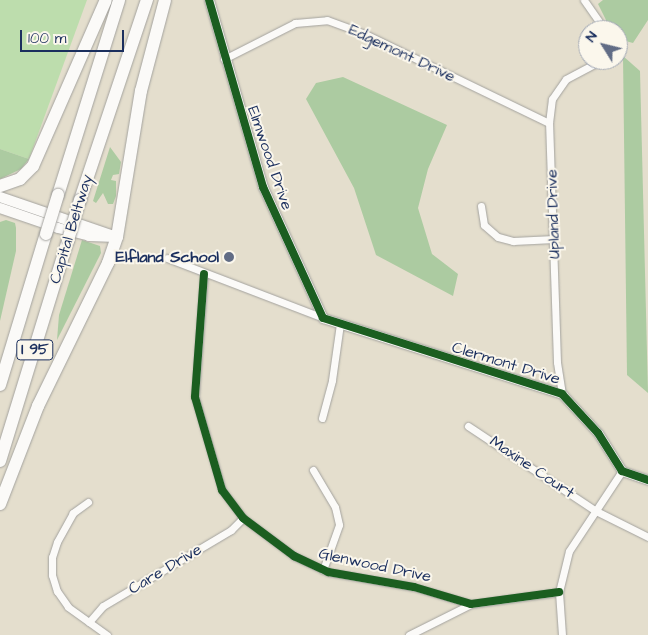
<!DOCTYPE html>
<html>
<head>
<meta charset="utf-8">
<style>
  body { margin:0 }
  #map { position:relative; width:648px; height:635px; overflow:hidden; background:#e4decd; font-family:"Architects Daughter",sans-serif }
  div>[style] { position:absolute }
  [style*='--x'] { left:calc(var(--x)*1px); top:calc(var(--y)*1px); width:calc(var(--w)*1px); rotate:calc(var(--a)*1deg) }
  .green>* { inset:0; background:#bdddad }
  .forest>* { inset:0; background:#accba1 }
  .roads { filter:drop-shadow(0 0 1px #a3a29e) drop-shadow(0 0 1px #a3a29e) }
  .minor>* { height:7px; margin:-3.5px; padding:0 3.5px; transform-origin:3.5px; border-radius:3.5px; background:#fbfaf8 }
  .tertiary>* { height:9px; margin:-4.5px; padding:0 4.5px; transform-origin:4.5px; border-radius:4.5px; background:#fbfaf8 }
  .secondary>* { height:10px; margin:-5px; padding:0 5px; transform-origin:5px; border-radius:5px; background:#fbfaf8 }
  .motorway>* { height:12px; margin:-6px; padding:0 6px; transform-origin:6px; border-radius:6px; background:#fbfaf8 }
  .bridges { filter:drop-shadow(0 0 1px #a3a29e) drop-shadow(0 0 1px #a3a29e) }
  .motorway-bridge>* { height:12px; margin:-6px; padding:0 6px; transform-origin:6px; border-radius:6px; background:#fbfaf8 }
  .cycleway>* { height:8px; margin:-4px; padding:0 4px; transform-origin:4px; border-radius:4px; background:#1b5e20 }
  .dots>* { width:14px; height:14px; translate:-50% -50%; box-sizing:border-box; border:2px solid #fbf7ec; border-radius:50% }
  span { translate:-50% -50%; white-space:nowrap; text-align:center; line-height:1.15; -webkit-text-stroke:4px #fbf7ec; paint-order:stroke }
  .shield-label span { padding:1px 4px; background:#fbf7ec; border:1px solid; border-radius:4px; -webkit-text-stroke-width:0 }
  .shield-label { font-size:15px; color:#1b2f5e; font-weight:700 }
  .street-label { font-size:16px; color:#1b2f5e }
  .poi-label { font-size:16px; color:#1b2f5e; font-weight:700 }
  .right { translate:-100% -50%; text-align:right }
  .north { position:absolute; left:578px; top:20px; width:50px; height:50px; box-sizing:border-box; background:#fbf7ec; border:1px solid #a1a7b3; border-radius:50%; rotate:306deg; font-size:14px; font-weight:700; line-height:20px; text-align:center; color:#1b2f5e }
  .north::after { content:''; display:block; margin:auto; width:18px; height:22px; background:#616c85; clip-path:polygon(50% 0,100% 100%,50% 72%,0 100%) }
  .scale { position:absolute; left:20px; top:30px; width:104px; height:22px; box-sizing:border-box; border:2px solid #1b2f5e; border-top:0; padding-left:6px; font-size:15px; line-height:18px; white-space:nowrap; color:#1b2f5e; -webkit-text-stroke:4px #fbf7ec; paint-order:stroke }
</style>
</head>
<body>
<div id="map">
  <div class="green">
    <div style="clip-path:polygon(0 0,87px 0,29px 159px,0 149px)"></div>
  </div>
  <div class="forest">
    <div style="clip-path:polygon(603px 0,648px 0,648px 20px,633px 43px,618px 39px,618px 30px,611px 30px,598px 4px)"></div>
    <div style="clip-path:polygon(623px 56px,640px 71px,648px 393px,627px 375px)"></div>
    <div style="clip-path:polygon(343px 77px,447px 125px,428px 169px,418px 208px,432px 254px,458px 274px,453px 296px,376px 255px,354px 188px,306px 99px,316px 83px)"></div>
    <div style="clip-path:polygon(110px 147px,121px 162px,119px 174px,113px 175px,111px 180px,116px 181px,116px 196px,113px 204px,108px 204px,103px 193px,96px 203px,93px 201px)"></div>
    <div style="clip-path:polygon(0 149px,29px 159px,21px 169px,0 179px)"></div>
    <div style="clip-path:polygon(6px 220px,15px 223px,16px 228px,16px 251px,0 321px,0 222px)"></div>
    <div style="clip-path:polygon(82px 240px,100px 246px,101px 253px,57px 340px,59px 315px)"></div>
  </div>
  <div class="roads">
    <div class="minor">
      <div style="--x:584;--y:0;--w:37;--a:55"></div>
      <div style="--x:224;--y:59;--w:80;--a:-26.9"></div>
      <div style="--x:295;--y:23;--w:32;--a:-5"></div>
      <div style="--x:327;--y:20;--w:40;--a:20.2"></div>
      <div style="--x:365;--y:34;--w:204;--a:25.8"></div>
      <div style="--x:481;--y:206;--w:19;--a:81"></div>
      <div style="--x:484;--y:225;--w:18;--a:41"></div>
      <div style="--x:498;--y:237;--w:16;--a:15"></div>
      <div style="--x:513;--y:241;--w:41;--a:-2.8"></div>
      <div style="--x:167;--y:258;--w:167;--a:21"></div>
      <div style="--x:204;--y:274;--w:123;--a:94.2"></div>
      <div style="--x:195;--y:397;--w:97;--a:73.8"></div>
      <div style="--x:222;--y:490;--w:35;--a:53"></div>
      <div style="--x:243;--y:518;--w:64;--a:36.7"></div>
      <div style="--x:294;--y:556;--w:38;--a:25"></div>
      <div style="--x:328;--y:572;--w:87;--a:9.9"></div>
      <div style="--x:414;--y:587;--w:59;--a:16.6"></div>
      <div style="--x:471;--y:604;--w:89;--a:-7.8"></div>
      <div style="--x:562;--y:394;--w:32;--a:-99"></div>
      <div style="--x:557;--y:362;--w:239;--a:-91.9"></div>
      <div style="--x:549;--y:123;--w:24;--a:-83"></div>
      <div style="--x:552;--y:99;--w:24;--a:-55"></div>
      <div style="--x:566;--y:79;--w:40;--a:-28"></div>
      <div style="--x:322;--y:418;--w:39;--a:-75"></div>
      <div style="--x:332;--y:380;--w:57;--a:-81.9"></div>
      <div style="--x:468;--y:426;--w:154;--a:33.6"></div>
      <div style="--x:596;--y:511;--w:58;--a:26.6"></div>
      <div style="--x:313;--y:470;--w:43;--a:59.3"></div>
      <div style="--x:335;--y:507;--w:18;--a:77"></div>
      <div style="--x:339;--y:525;--w:48;--a:109.6"></div>
      <div style="--x:88;--y:502;--w:19;--a:144"></div>
      <div style="--x:73;--y:513;--w:33;--a:119"></div>
      <div style="--x:57;--y:542;--w:16;--a:108"></div>
      <div style="--x:52;--y:557;--w:18;--a:90"></div>
      <div style="--x:52;--y:575;--w:17;--a:73"></div>
      <div style="--x:57;--y:591;--w:19;--a:55"></div>
      <div style="--x:68;--y:607;--w:48;--a:35.7"></div>
      <div style="--x:89;--y:622;--w:21;--a:-49"></div>
      <div style="--x:103;--y:606;--w:149;--a:-30.7"></div>
      <div style="--x:231;--y:530;--w:17;--a:-45"></div>
      <div style="--x:409;--y:635;--w:69;--a:-26.6"></div>
      <div style="--x:562;--y:635;--w:43;--a:-94"></div>
      <div style="--x:559;--y:592;--w:42;--a:-76.3"></div>
      <div style="--x:569;--y:551;--w:96;--a:-56.5"></div>
    </div>
    <div class="tertiary">
      <div style="--x:209;--y:0;--w:195;--a:73.9"></div>
      <div style="--x:263;--y:187;--w:144;--a:65.4"></div>
      <div style="--x:323;--y:318;--w:251;--a:17.6"></div>
      <div style="--x:562;--y:394;--w:53;--a:47.3"></div>
      <div style="--x:598;--y:433;--w:45;--a:57.7"></div>
      <div style="--x:622;--y:471;--w:28;--a:19"></div>
    </div>
    <div class="secondary">
      <div style="--x:0;--y:197;--w:124;--a:18.9"></div>
      <div style="--x:0;--y:208;--w:61;--a:19"></div>
      <div style="--x:58;--y:228;--w:32;--a:14"></div>
      <div style="--x:89;--y:236;--w:27;--a:2"></div>
    </div>
    <div class="motorway">
      <div style="--x:0;--y:186;--w:21;--a:-19"></div>
      <div style="--x:20;--y:179;--w:18;--a:-45"></div>
      <div style="--x:33;--y:166;--w:181;--a:-66.3"></div>
      <div style="--x:58;--y:195;--w:204;--a:-72.6"></div>
      <div style="--x:80;--y:200;--w:211;--a:-71.5"></div>
      <div style="--x:0;--y:385;--w:158;--a:-73.1"></div>
      <div style="--x:0;--y:461;--w:231;--a:-72.9"></div>
      <div style="--x:0;--y:504;--w:105;--a:-68.8"></div>
      <div style="--x:38;--y:406;--w:159;--a:-63.9"></div>
      <div style="--x:108;--y:263;--w:28;--a:-71"></div>
      <div style="--x:117;--y:237;--w:148;--a:-80.7"></div>
      <div style="--x:141;--y:91;--w:94;--a:-75.2"></div>
    </div>
  </div>
  <div class="bridges">
    <div class="motorway-bridge">
      <div style="--x:46;--y:234;--w:41;--a:-72.9"></div>
      <div style="--x:68;--y:240;--w:42;--a:-73.3"></div>
    </div>
  </div>
  <div class="cycleway">
    <div style="--x:209;--y:0;--w:195;--a:73.9"></div>
    <div style="--x:263;--y:187;--w:144;--a:65.4"></div>
    <div style="--x:323;--y:318;--w:251;--a:17.6"></div>
    <div style="--x:562;--y:394;--w:53;--a:47.3"></div>
    <div style="--x:598;--y:433;--w:45;--a:57.7"></div>
    <div style="--x:622;--y:471;--w:28;--a:19"></div>
    <div style="--x:204;--y:274;--w:123;--a:94.2"></div>
    <div style="--x:195;--y:397;--w:97;--a:73.8"></div>
    <div style="--x:222;--y:490;--w:35;--a:53"></div>
    <div style="--x:243;--y:518;--w:64;--a:36.7"></div>
    <div style="--x:294;--y:556;--w:38;--a:25"></div>
    <div style="--x:328;--y:572;--w:87;--a:9.9"></div>
    <div style="--x:414;--y:587;--w:59;--a:16.6"></div>
    <div style="--x:471;--y:604;--w:89;--a:-7.8"></div>
  </div>
  <div class="dots">
    <div style="left:229px;top:257px;background:#616c85"></div>
  </div>
  <div class="shield-label">
    <span style="left:35px;top:350px">I 95</span>
  </div>
  <div class="street-label">
    <span style="left:402px;top:53px;rotate:25deg">Edgemont Drive</span>
    <span style="left:270px;top:158px;rotate:71deg">Elmwood Drive</span>
    <span style="left:553px;top:214px;rotate:-92deg">Upland Drive</span>
    <span style="left:71px;top:229px;rotate:-73deg">Capital Beltway</span>
    <span style="left:506px;top:363px;rotate:17deg">Clermont Drive</span>
    <span style="left:532px;top:467px;rotate:34deg">Maxine Court</span>
    <span style="left:375px;top:565px;rotate:12deg">Glenwood Drive</span>
    <span style="left:165px;top:569px;rotate:-31deg">Care Drive</span>
  </div>
  <div class="poi-label">
    <span class="right" style="left:219px;top:257px">Elfland School</span>
  </div>
  <div class="north">N</div>
  <div class="scale">100 m</div>
</div>
</body>
</html>
